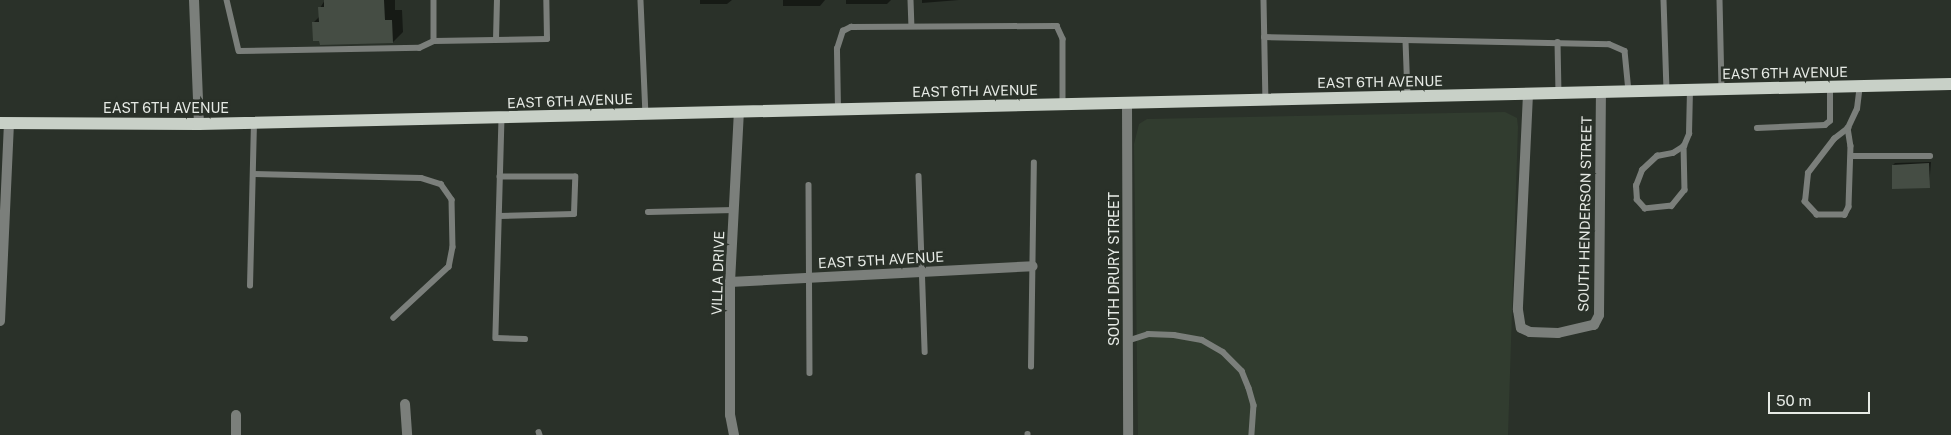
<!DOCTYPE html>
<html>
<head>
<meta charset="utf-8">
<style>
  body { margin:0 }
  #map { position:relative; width:1951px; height:435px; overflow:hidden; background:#2a3129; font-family:"Public Sans",sans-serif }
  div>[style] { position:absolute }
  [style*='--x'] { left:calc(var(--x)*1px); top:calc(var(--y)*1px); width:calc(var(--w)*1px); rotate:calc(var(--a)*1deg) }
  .built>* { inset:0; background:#313c2f }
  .shadow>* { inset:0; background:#0007 }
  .building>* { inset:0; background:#454d44 }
  .lane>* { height:5.5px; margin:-2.75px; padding:0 2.75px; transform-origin:2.75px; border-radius:2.75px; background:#7b7f7b }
  .street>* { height:10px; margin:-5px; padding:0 5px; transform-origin:5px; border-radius:5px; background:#7b7f7b }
  .primary>* { height:12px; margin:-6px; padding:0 6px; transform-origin:6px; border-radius:6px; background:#c8d0c7 }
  span { translate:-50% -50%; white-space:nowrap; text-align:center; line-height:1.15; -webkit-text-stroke:5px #2a3129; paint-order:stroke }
  .street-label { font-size:14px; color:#e6eae5 }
  .scale { position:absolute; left:1768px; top:392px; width:102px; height:22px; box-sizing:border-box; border:2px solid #e6eae5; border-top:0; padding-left:6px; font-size:15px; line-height:18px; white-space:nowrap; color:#e6eae5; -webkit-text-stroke:4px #2a3129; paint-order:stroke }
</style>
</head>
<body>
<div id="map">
  <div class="built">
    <div style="clip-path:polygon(1505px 112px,1517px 118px,1518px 127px,1508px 435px,1138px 435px,1134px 144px,1139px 124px,1147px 119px)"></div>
  </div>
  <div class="shadow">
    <div style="clip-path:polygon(325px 0,395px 0,395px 10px,402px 10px,403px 32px,393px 42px,314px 22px,320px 16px,320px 8px)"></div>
    <div style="clip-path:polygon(700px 0,732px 0,727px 4px,700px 4px)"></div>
    <div style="clip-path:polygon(783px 0,825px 0,820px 6px,783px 6px)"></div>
    <div style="clip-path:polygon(846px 0,891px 0,887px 4px,846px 4px)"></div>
    <div style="clip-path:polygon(922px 0,959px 0,922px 3px)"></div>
    <div style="clip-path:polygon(1931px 162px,1929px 187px,1893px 165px,1895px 163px)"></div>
  </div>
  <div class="building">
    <div style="clip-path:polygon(324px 0,384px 0,385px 20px,392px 20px,393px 43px,320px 45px,319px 41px,313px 41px,312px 22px,319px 22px,318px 7px,324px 7px)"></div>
    <div style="clip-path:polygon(1929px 163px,1930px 188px,1892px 189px,1892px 165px)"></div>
  </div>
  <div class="lane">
    <div style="--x:227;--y:0;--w:52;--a:76.8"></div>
    <div style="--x:239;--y:51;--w:180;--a:-1"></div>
    <div style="--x:419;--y:48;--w:17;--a:-25"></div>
    <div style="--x:434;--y:41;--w:113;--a:-1"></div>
    <div style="--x:547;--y:39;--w:39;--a:-91"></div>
    <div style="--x:434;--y:0;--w:41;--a:90"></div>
    <div style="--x:911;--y:0;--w:26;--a:88"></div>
    <div style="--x:1264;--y:0;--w:100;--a:88.9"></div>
    <div style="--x:1664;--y:0;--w:90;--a:88.1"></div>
    <div style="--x:1720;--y:0;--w:89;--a:88.7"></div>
    <div style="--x:641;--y:1;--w:113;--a:87.5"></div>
    <div style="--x:1264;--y:37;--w:345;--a:1.2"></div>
    <div style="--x:1609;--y:44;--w:17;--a:24"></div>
    <div style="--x:1625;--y:51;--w:41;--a:84.4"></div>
    <div style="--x:496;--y:40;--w:40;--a:-88.6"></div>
    <div style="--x:1406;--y:41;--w:55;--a:87.9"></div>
    <div style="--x:1558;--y:42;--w:51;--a:88.9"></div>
    <div style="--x:838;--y:109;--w:60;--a:-91"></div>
    <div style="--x:837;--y:49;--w:19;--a:-72"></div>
    <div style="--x:843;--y:31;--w:9;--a:-27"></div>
    <div style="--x:851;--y:27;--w:206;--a:-0.3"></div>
    <div style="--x:1057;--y:26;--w:14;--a:65"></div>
    <div style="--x:1063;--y:39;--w:66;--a:90"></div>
    <div style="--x:502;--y:118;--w:220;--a:91.6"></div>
    <div style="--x:496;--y:338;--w:29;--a:2"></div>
    <div style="--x:1757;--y:128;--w:68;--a:-2.5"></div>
    <div style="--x:1825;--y:125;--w:6;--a:-39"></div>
    <div style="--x:1830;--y:121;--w:34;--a:-90"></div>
    <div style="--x:1848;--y:128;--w:18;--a:81"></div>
    <div style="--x:1851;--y:146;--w:61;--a:91.9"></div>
    <div style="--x:1849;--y:207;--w:9;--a:117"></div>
    <div style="--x:1845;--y:215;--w:28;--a:180"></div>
    <div style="--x:1817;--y:215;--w:18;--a:-133"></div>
    <div style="--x:1805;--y:202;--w:29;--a:-84"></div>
    <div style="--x:1808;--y:173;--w:43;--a:-52.6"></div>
    <div style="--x:1834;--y:139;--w:18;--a:-38"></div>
    <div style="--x:1848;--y:128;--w:21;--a:-65"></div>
    <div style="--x:1857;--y:109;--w:23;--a:-83"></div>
    <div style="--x:1684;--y:146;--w:44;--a:88.7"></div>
    <div style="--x:1685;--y:190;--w:21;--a:129"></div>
    <div style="--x:1672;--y:206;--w:27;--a:174"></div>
    <div style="--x:1645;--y:209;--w:12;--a:-132"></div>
    <div style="--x:1637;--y:200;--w:14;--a:-94"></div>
    <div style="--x:1636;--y:186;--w:17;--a:-69"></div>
    <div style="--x:1642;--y:170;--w:21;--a:-43"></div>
    <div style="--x:1657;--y:156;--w:16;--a:-11"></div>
    <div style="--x:1673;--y:153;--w:13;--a:-32"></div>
    <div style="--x:1684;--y:146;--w:13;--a:-67"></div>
    <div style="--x:1689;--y:134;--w:44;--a:-88.7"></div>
    <div style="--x:1851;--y:156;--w:79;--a:0"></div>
    <div style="--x:253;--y:174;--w:168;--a:1.4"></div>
    <div style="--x:421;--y:178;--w:21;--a:17"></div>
    <div style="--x:441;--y:184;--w:19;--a:55"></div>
    <div style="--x:452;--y:200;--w:47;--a:88.8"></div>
    <div style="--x:453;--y:247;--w:20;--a:101"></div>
    <div style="--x:449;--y:267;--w:75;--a:137.2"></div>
    <div style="--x:919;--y:176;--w:176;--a:88"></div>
    <div style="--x:809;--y:185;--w:188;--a:89.7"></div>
    <div style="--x:648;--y:212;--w:86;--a:-1.3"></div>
    <div style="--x:499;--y:216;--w:75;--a:-1.5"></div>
    <div style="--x:574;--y:214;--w:37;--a:-88"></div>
    <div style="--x:575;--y:177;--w:75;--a:180"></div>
    <div style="--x:250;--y:286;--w:163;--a:-88.6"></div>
    <div style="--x:1127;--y:341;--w:22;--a:-18"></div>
    <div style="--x:1148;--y:334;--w:26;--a:2"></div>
    <div style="--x:1174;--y:335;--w:28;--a:10"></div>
    <div style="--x:1202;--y:340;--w:24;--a:30"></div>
    <div style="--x:1223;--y:352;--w:27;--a:45"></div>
    <div style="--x:1242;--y:371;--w:18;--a:68"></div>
    <div style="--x:1249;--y:388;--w:18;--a:74"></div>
    <div style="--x:1254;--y:405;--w:30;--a:94"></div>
    <div style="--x:1031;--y:367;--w:204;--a:-89.2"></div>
    <div style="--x:539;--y:432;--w:3;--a:72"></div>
    <div style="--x:1028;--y:434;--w:1;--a:90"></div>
  </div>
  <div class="street">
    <div style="--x:194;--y:0;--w:124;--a:87.7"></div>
    <div style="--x:1528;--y:94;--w:216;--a:92.7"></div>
    <div style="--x:1518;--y:310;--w:18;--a:81"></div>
    <div style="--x:1521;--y:328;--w:10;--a:24"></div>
    <div style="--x:1530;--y:332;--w:28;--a:2"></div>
    <div style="--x:1558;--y:333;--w:37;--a:-13"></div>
    <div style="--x:1594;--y:325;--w:11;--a:-63"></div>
    <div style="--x:1599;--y:315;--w:222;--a:-89.5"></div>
    <div style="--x:1127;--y:103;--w:332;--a:89.8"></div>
    <div style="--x:730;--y:282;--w:303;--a:-3"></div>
    <div style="--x:0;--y:321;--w:198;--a:-87.4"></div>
    <div style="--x:405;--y:404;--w:31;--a:86"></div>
    <div style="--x:236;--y:415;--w:20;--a:90"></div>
    <div style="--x:734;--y:435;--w:20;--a:-101"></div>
    <div style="--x:730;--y:415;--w:133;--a:-90"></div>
    <div style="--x:730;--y:282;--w:170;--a:-87"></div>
  </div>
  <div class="primary">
    <div style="--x:0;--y:123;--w:199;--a:0.3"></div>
    <div style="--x:199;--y:124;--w:1752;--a:-1.31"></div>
  </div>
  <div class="street-label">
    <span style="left:1785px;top:73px;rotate:-1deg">EAST 6TH AVENUE</span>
    <span style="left:1380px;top:82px;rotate:-1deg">EAST 6TH AVENUE</span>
    <span style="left:975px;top:91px;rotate:-1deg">EAST 6TH AVENUE</span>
    <span style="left:570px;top:101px;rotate:-2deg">EAST 6TH AVENUE</span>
    <span style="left:166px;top:108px">EAST 6TH AVENUE</span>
    <span style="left:1585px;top:214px;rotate:-89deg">SOUTH HENDERSON STREET</span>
    <span style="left:881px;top:260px;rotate:-3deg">EAST 5TH AVENUE</span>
    <span style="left:1114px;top:269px;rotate:-90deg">SOUTH DRURY STREET</span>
    <span style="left:718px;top:273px;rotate:-88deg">VILLA DRIVE</span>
  </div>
  <div class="scale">50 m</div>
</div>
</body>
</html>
